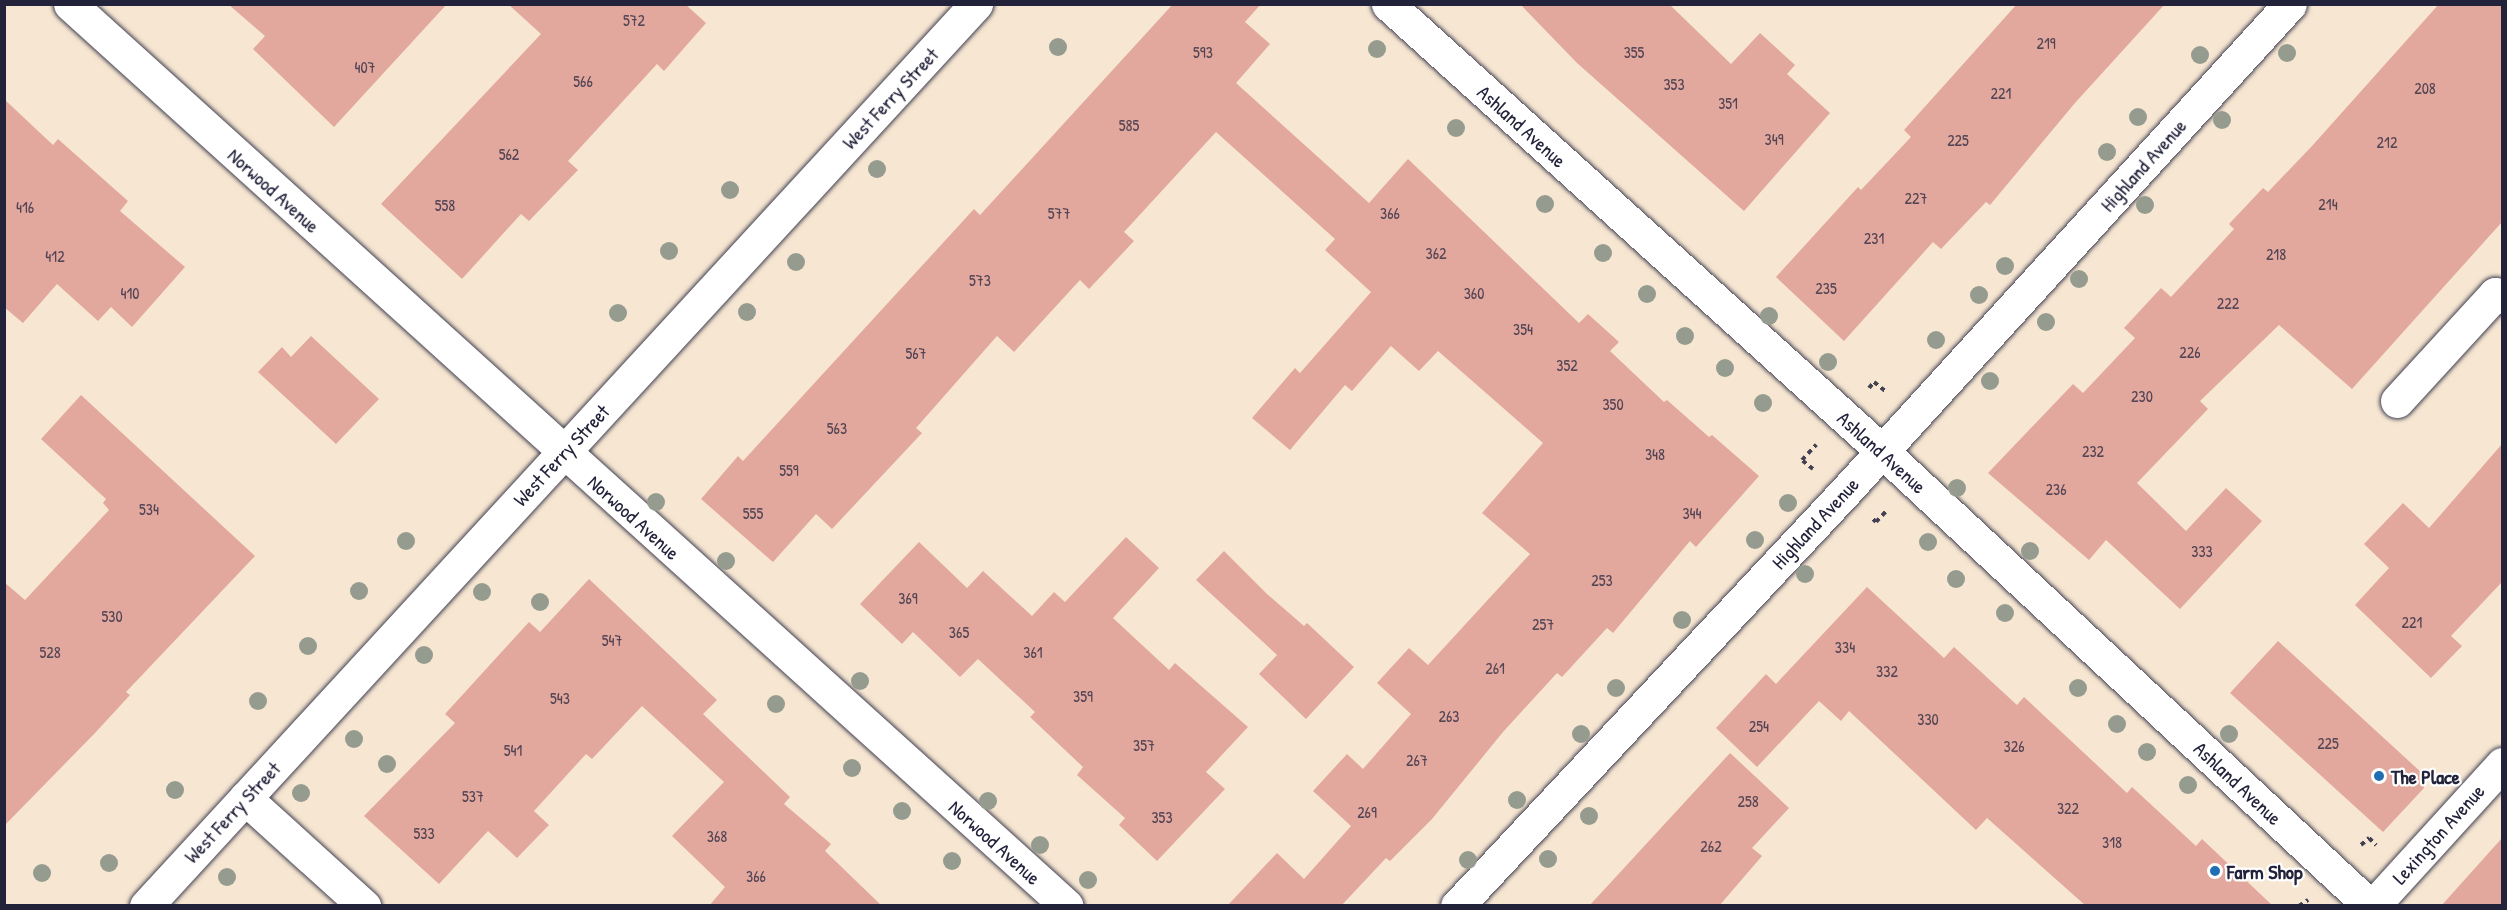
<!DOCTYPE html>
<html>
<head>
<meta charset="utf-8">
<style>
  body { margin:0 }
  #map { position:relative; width:2507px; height:910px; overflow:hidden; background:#f7e7d2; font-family:"Patrick Hand",sans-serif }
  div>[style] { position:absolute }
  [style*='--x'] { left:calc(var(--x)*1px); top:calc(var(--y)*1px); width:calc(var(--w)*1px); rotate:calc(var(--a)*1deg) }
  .building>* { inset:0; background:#e3a89d }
  .path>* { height:4px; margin-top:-2px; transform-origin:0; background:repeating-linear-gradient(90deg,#424052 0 4.5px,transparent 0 9px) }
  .roads { filter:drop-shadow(0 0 2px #424052) drop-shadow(0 0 2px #424052) }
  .minor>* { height:33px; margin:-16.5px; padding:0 16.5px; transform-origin:16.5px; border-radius:16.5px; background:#fff }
  .trees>* { width:18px; height:18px; margin:-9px; border-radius:50%; background:#959c8f }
  .dots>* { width:16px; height:16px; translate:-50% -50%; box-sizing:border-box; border:3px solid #fff; border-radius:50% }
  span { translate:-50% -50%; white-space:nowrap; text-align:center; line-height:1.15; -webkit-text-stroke:4.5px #fff; paint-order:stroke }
  .number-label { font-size:16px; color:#524454 }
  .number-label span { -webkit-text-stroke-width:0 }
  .street-label { font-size:20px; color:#22223b }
  .poi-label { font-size:20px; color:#22223b; font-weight:700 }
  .left { translate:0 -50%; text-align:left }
  .frame { position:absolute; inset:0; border:6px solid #22223b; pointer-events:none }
</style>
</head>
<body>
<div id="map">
  <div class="building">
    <div style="clip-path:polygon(228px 4px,447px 4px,334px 127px,253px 49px,265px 36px)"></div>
    <div style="clip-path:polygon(508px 4px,685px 4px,706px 23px,664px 71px,657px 64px,568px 161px,578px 170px,529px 221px,521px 214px,462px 279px,381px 204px,541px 34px)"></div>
    <div style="clip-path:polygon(1173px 4px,1261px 4px,1245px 22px,1270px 44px,1236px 83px,1369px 203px,1408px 159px,1579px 323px,1588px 314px,1619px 342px,1610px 351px,1664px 402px,1667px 400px,1709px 437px,1712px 435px,1759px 476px,1696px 547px,1690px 541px,1613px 633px,1607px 628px,1562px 677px,1557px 673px,1503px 732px,1432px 819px,1390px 861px,1386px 858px,1341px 906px,1227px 906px,1277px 853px,1304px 879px,1351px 826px,1313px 791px,1347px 754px,1363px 769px,1411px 714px,1377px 683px,1409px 648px,1428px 665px,1530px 554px,1482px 513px,1543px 443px,1438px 351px,1419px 371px,1391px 346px,1352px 391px,1345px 385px,1290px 450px,1252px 418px,1295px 368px,1300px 373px,1371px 292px,1325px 250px,1335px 239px,1216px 132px,1124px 232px,1134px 241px,1089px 289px,1080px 280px,1014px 352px,997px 336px,916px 428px,922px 433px,832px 529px,816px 514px,773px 562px,701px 499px,738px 456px,743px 461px,974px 209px,980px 215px)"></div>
    <div style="clip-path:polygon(1520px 4px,1669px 4px,1731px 64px,1760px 33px,1795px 65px,1787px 74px,1830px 113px,1744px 211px,1577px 63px)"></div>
    <div style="clip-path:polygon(2017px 4px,2165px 4px,2075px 103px,1990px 205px,1986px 202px,1941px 249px,1933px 242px,1844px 341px,1776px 277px,1858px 187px,1861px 190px,1911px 137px,1904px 130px)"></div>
    <div style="clip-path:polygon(2439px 4px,2502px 4px,2502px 222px,2352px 389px,2279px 325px,2200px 401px,2208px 409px,2137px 483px,2186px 531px,2226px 488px,2262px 521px,2180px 609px,2106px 540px,2089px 560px,1988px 473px,2073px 384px,2083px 393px,2135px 338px,2124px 328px,2161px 288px,2171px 297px,2234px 229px,2229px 224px,2263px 188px,2268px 192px,2312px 146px)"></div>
    <div style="clip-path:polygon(4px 99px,53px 145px,58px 139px,128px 201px,120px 211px,185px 267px,132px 327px,111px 307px,98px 321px,57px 284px,23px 323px,4px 307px)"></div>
    <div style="clip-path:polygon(311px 336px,379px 399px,336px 444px,258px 372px,282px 347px,291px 357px)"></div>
    <div style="clip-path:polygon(81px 395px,255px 556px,126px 692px,130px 695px,95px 733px,4px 826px,4px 582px,25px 600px,109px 510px,103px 503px,106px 499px,41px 439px)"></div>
    <div style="clip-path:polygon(2502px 444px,2502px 582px,2451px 636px,2462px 646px,2431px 678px,2355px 605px,2389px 568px,2364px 544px,2403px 503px,2429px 528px)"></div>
    <div style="clip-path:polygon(1126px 537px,1159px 568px,1113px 618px,1169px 670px,1175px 663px,1248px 727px,1206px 772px,1225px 789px,1157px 861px,1119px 825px,1125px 818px,1077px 775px,1083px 767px,1030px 717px,1035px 712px,978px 659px,960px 677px,913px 632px,902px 644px,860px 604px,919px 542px,967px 588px,983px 571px,1032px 616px,1054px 592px,1065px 602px)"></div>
    <div style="clip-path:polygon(1224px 551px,1267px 594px,1304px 626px,1307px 623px,1354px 667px,1306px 719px,1259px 674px,1277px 655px,1196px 580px)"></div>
    <div style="clip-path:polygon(589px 579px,717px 700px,703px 714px,790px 797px,784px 804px,831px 844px,825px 851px,882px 906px,709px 906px,725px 887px,672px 836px,724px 782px,642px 706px,592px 759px,586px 754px,534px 811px,549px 825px,517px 858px,488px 831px,439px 884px,364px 816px,455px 723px,445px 714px,529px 622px,540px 632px)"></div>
    <div style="clip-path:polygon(1867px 587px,1944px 658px,1954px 647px,2017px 705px,2024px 697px,2127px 793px,2132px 787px,2196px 846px,2202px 839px,2273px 906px,2086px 906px,1987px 818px,1976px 830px,1849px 711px,1841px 721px,1819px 701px,1757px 767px,1716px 728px,1766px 674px,1776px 684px)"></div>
    <div style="clip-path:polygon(2278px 641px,2423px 774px,2424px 788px,2383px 832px,2230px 693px)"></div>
    <div style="clip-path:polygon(1730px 753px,1789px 808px,1752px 848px,1762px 856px,1719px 906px,1589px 906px)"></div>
    <div style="clip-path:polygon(2502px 838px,2502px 906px,2441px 906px)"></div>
  </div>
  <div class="path">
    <div style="--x:1869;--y:388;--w:8;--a:-50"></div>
    <div style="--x:1874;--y:382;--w:14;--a:39"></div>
    <div style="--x:1813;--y:469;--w:14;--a:-141"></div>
    <div style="--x:1802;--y:460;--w:21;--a:-47"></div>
    <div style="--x:1873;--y:519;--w:4;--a:45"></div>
    <div style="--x:1876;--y:522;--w:16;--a:-47"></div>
    <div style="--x:2361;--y:845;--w:11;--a:-41"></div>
    <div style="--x:2369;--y:838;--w:10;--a:45"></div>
    <div style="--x:2299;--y:906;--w:11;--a:-34"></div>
  </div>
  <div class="roads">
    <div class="minor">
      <div style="--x:70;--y:4;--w:1344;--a:42.14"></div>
      <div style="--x:1388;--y:4;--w:666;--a:42.14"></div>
      <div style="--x:1882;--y:451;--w:667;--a:43"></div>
      <div style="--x:2397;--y:401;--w:145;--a:-47.5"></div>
      <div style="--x:2495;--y:294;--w:8;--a:23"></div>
      <div style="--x:245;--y:798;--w:161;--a:42.2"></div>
      <div style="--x:146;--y:906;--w:1226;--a:-47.38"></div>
      <div style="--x:1457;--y:906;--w:565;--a:-46.87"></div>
      <div style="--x:1843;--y:494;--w:663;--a:-47.63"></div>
      <div style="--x:2373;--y:906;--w:192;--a:-47.7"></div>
    </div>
  </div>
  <div class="trees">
    <div style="left:1058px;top:47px"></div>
    <div style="left:1377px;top:49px"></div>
    <div style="left:2287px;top:53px"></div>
    <div style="left:2200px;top:55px"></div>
    <div style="left:2138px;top:117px"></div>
    <div style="left:2222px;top:120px"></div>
    <div style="left:1456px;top:128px"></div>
    <div style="left:2107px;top:152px"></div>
    <div style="left:877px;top:169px"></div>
    <div style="left:730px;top:190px"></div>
    <div style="left:1545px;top:204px"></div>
    <div style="left:2145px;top:205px"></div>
    <div style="left:669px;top:251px"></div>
    <div style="left:1603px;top:253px"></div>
    <div style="left:796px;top:262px"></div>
    <div style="left:2005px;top:266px"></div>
    <div style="left:2079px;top:279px"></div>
    <div style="left:1647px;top:294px"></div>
    <div style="left:1979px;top:295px"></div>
    <div style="left:747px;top:312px"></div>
    <div style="left:618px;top:313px"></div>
    <div style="left:1769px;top:316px"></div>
    <div style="left:2046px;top:322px"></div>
    <div style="left:1685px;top:336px"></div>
    <div style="left:1936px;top:340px"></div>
    <div style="left:1828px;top:362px"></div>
    <div style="left:1725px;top:368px"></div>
    <div style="left:1990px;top:381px"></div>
    <div style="left:1763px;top:403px"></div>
    <div style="left:1957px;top:488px"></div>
    <div style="left:656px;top:502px"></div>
    <div style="left:1788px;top:503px"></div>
    <div style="left:1755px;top:540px"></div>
    <div style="left:406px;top:541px"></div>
    <div style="left:1928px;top:542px"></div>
    <div style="left:2030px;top:551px"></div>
    <div style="left:726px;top:561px"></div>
    <div style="left:1805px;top:574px"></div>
    <div style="left:1956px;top:579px"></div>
    <div style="left:359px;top:591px"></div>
    <div style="left:482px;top:592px"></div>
    <div style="left:540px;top:602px"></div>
    <div style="left:2005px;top:613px"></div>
    <div style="left:1682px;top:620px"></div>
    <div style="left:308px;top:646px"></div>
    <div style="left:424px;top:655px"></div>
    <div style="left:860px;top:681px"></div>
    <div style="left:1616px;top:688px"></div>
    <div style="left:2078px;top:688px"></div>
    <div style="left:258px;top:701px"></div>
    <div style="left:776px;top:704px"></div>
    <div style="left:2117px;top:724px"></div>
    <div style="left:1581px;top:734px"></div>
    <div style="left:2229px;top:734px"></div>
    <div style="left:354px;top:739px"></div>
    <div style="left:2147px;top:752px"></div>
    <div style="left:387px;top:764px"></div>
    <div style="left:852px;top:768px"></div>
    <div style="left:2188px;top:785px"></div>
    <div style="left:175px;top:790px"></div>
    <div style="left:301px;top:793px"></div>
    <div style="left:1517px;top:800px"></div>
    <div style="left:988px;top:801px"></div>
    <div style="left:902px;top:811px"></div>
    <div style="left:1589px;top:816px"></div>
    <div style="left:1040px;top:845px"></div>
    <div style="left:1548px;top:859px"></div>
    <div style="left:1468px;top:860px"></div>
    <div style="left:952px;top:861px"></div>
    <div style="left:109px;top:863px"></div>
    <div style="left:42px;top:873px"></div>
    <div style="left:227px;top:877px"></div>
    <div style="left:1088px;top:880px"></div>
  </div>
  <div class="dots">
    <div style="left:2379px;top:776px;background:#1f6fb2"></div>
    <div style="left:2215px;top:871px;background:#1f6fb2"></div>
  </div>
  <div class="number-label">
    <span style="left:634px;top:20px">572</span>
    <span style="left:2046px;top:43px">219</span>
    <span style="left:1203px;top:52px">593</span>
    <span style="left:1634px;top:52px">355</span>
    <span style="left:365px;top:67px">407</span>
    <span style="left:583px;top:81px">566</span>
    <span style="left:1674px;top:84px">353</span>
    <span style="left:2425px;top:88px">208</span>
    <span style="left:2001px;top:93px">221</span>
    <span style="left:1728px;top:103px">351</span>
    <span style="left:1129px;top:125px">585</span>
    <span style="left:1774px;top:139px">349</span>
    <span style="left:1958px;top:140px">225</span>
    <span style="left:2387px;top:142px">212</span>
    <span style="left:509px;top:154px">562</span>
    <span style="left:1916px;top:198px">227</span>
    <span style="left:2328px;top:204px">214</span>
    <span style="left:445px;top:205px">558</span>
    <span style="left:25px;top:207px">416</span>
    <span style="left:1059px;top:213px">577</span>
    <span style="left:1390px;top:213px">366</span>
    <span style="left:1874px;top:238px">231</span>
    <span style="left:1436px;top:253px">362</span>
    <span style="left:2276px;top:254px">218</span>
    <span style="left:55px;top:256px">412</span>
    <span style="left:980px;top:280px">573</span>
    <span style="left:1826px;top:288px">235</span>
    <span style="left:130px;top:293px">410</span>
    <span style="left:1474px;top:293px">360</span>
    <span style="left:2228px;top:303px">222</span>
    <span style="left:1523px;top:329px">354</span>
    <span style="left:2190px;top:352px">226</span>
    <span style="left:916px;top:353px">567</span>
    <span style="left:1567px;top:365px">352</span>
    <span style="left:2142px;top:396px">230</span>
    <span style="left:1613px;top:404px">350</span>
    <span style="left:837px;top:428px">563</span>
    <span style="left:2093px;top:451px">232</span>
    <span style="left:1655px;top:454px">348</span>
    <span style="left:789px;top:470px">559</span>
    <span style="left:2056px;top:489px">236</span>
    <span style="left:149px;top:509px">534</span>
    <span style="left:753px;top:513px">555</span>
    <span style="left:1692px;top:513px">344</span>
    <span style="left:2202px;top:551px">333</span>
    <span style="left:1602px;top:580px">253</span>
    <span style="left:908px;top:598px">369</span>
    <span style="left:112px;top:616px">530</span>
    <span style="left:2412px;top:622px">221</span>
    <span style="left:1543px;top:624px">257</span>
    <span style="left:959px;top:632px">365</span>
    <span style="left:612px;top:640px">547</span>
    <span style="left:1845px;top:647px">334</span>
    <span style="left:50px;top:652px">528</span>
    <span style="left:1033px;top:652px">361</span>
    <span style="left:1495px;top:668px">261</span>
    <span style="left:1887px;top:671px">332</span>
    <span style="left:1083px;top:696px">359</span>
    <span style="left:560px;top:698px">543</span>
    <span style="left:1449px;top:716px">263</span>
    <span style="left:1928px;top:719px">330</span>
    <span style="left:1759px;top:726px">254</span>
    <span style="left:2328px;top:743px">225</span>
    <span style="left:1144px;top:745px">357</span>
    <span style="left:2014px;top:746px">326</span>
    <span style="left:513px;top:750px">541</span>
    <span style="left:1417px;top:760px">267</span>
    <span style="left:473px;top:796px">537</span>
    <span style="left:1748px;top:801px">258</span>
    <span style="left:2068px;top:808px">322</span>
    <span style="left:1367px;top:812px">269</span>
    <span style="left:1162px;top:817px">353</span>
    <span style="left:424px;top:833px">533</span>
    <span style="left:717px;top:836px">368</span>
    <span style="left:2112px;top:842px">318</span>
    <span style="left:1711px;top:846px">262</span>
    <span style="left:756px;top:876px">366</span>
  </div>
  <div class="street-label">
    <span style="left:890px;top:98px;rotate:-47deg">West Ferry Street</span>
    <span style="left:1522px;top:126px;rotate:42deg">Ashland Avenue</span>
    <span style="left:2143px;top:165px;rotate:-48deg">Highland Avenue</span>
    <span style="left:274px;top:190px;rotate:42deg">Norwood Avenue</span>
    <span style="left:1882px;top:452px;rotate:42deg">Ashland Avenue</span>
    <span style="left:561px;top:455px;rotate:-47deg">West Ferry Street</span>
    <span style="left:634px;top:517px;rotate:42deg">Norwood Avenue</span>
    <span style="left:1815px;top:523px;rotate:-47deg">Highland Avenue</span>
    <span style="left:2238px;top:783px;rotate:43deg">Ashland Avenue</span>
    <span style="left:232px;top:812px;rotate:-47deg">West Ferry Street</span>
    <span style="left:2438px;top:834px;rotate:-48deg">Lexington Avenue</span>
    <span style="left:995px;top:842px;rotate:42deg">Norwood Avenue</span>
  </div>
  <div class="poi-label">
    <span class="left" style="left:2391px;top:776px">The Place</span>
    <span class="left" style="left:2227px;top:871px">Farm Shop</span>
  </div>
  <div class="frame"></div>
</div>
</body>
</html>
